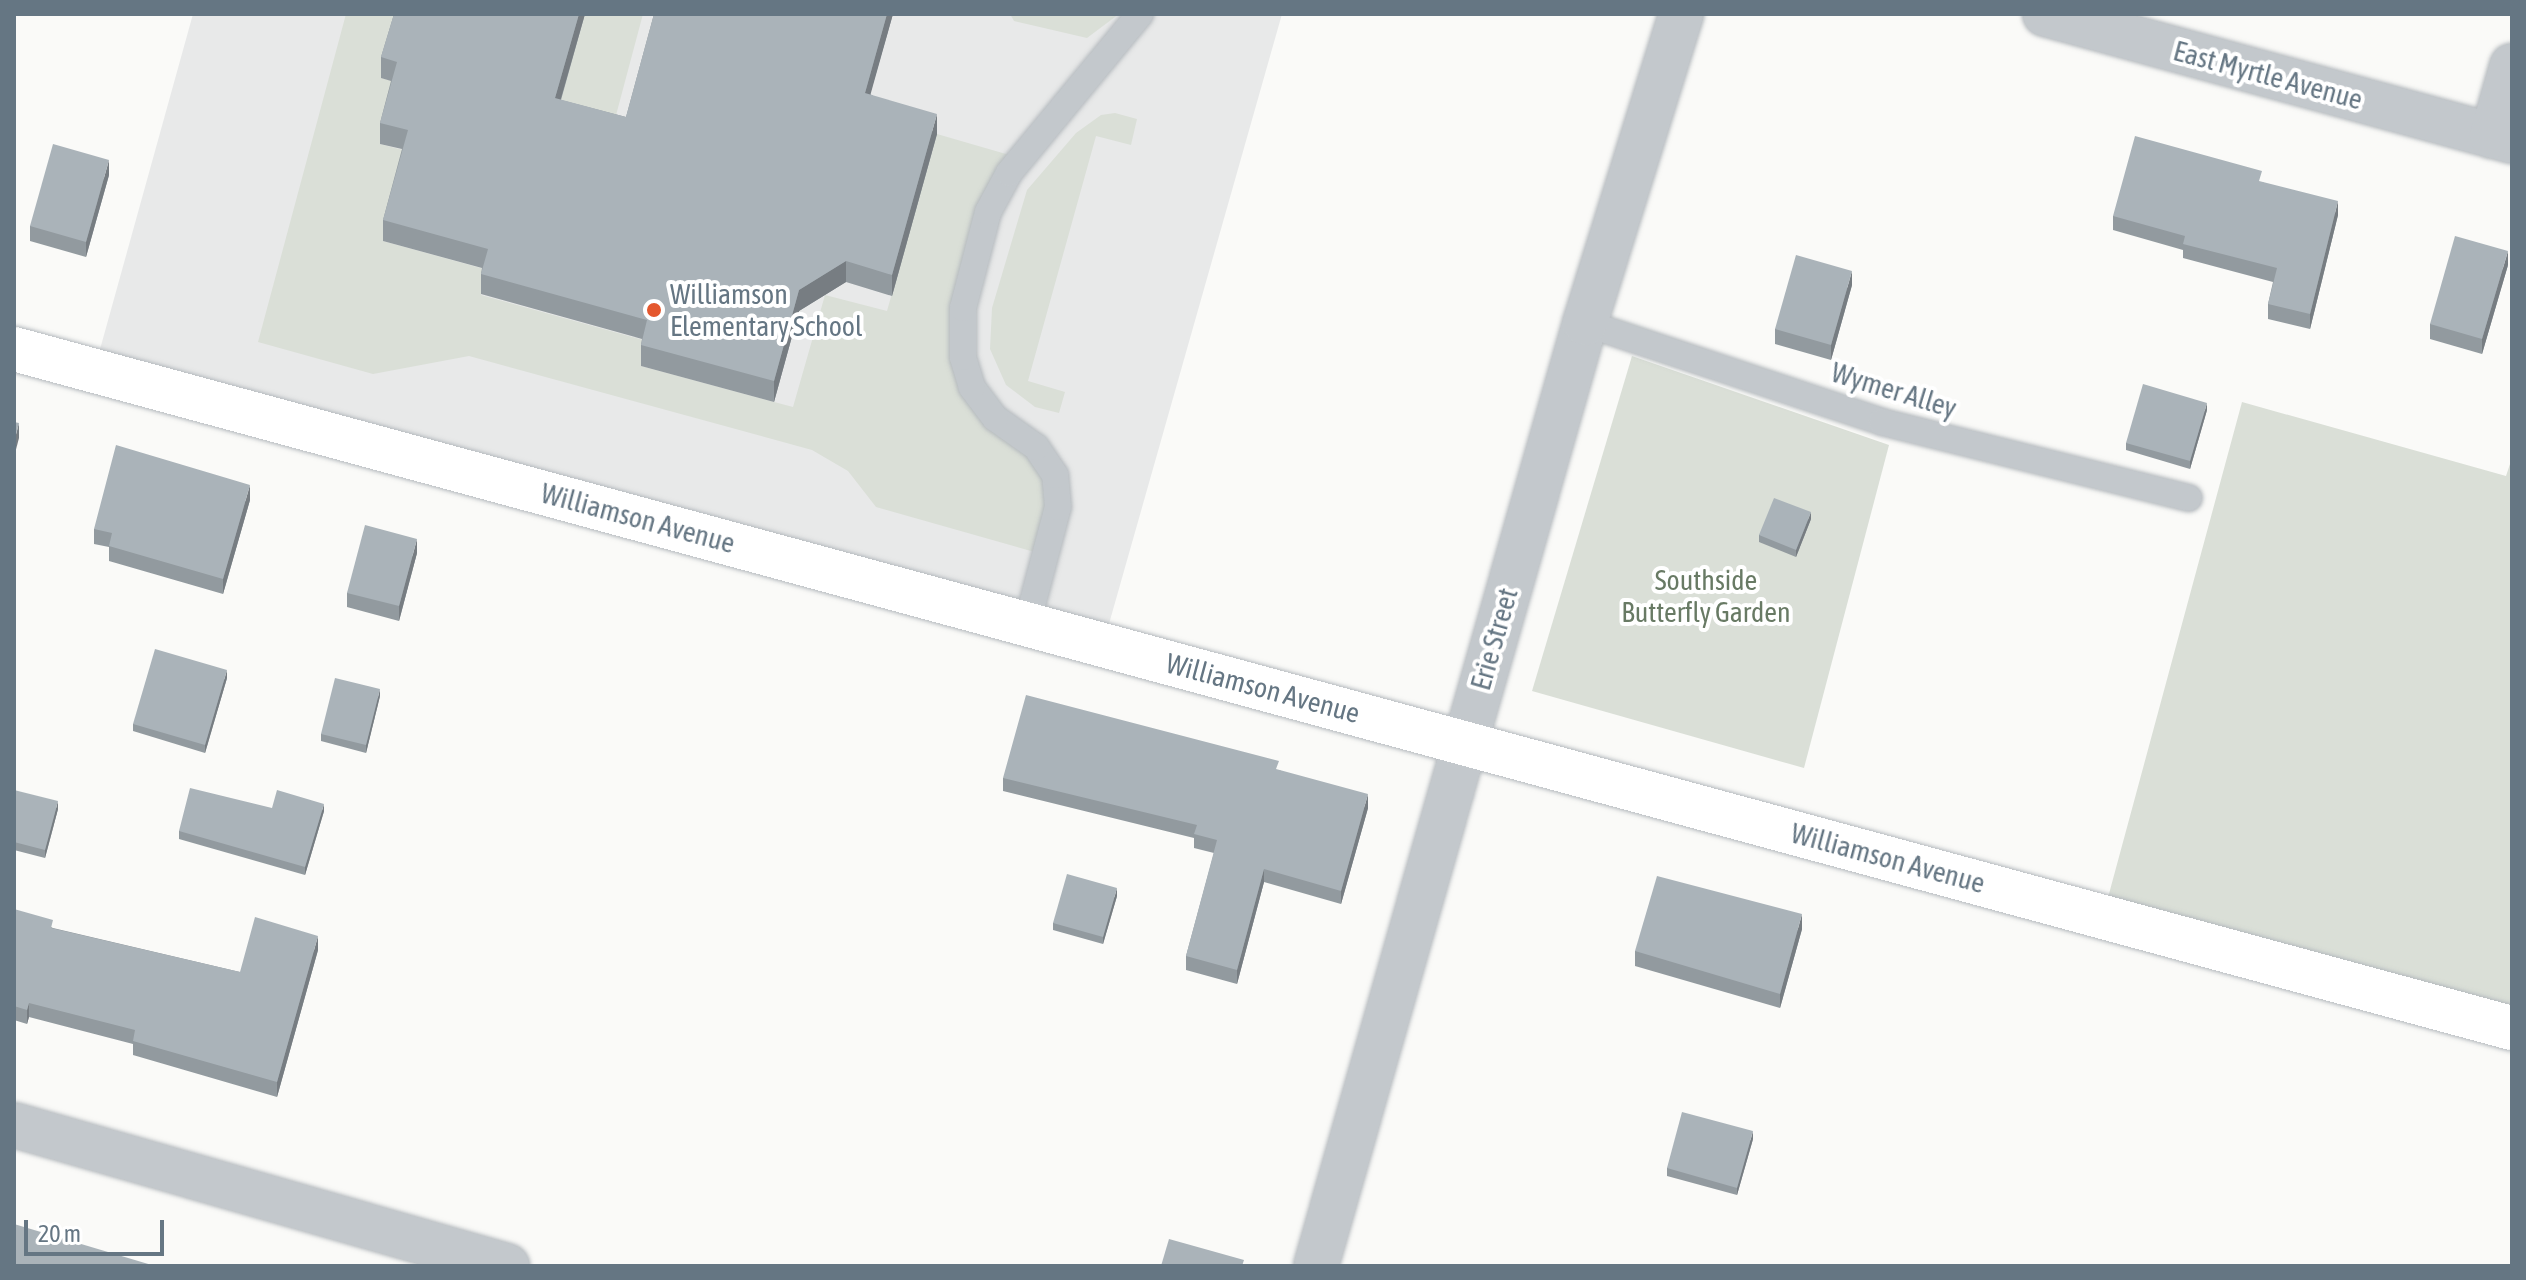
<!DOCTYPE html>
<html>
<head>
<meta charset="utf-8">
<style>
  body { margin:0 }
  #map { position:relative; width:2526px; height:1280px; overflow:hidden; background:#fafaf8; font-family:"Asap Condensed",sans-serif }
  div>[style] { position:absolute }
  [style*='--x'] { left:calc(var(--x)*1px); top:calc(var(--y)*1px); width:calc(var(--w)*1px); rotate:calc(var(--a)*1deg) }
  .built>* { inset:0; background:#e8e9e9 }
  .green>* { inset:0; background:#dadfd7 }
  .roads { filter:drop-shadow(0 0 2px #b5babe) drop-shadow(0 0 2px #b5babe) }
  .service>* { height:26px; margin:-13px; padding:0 13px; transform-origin:13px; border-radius:13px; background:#c3c8cc }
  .minor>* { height:44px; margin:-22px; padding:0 22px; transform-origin:22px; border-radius:22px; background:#c3c8cc }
  .primary>* { height:44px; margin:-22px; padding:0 22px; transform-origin:22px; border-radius:22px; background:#fff }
  .wall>* { inset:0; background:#929a9f }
  .shaded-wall>* { inset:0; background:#777d82 }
  .building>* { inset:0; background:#aab3b9 }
  .dots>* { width:22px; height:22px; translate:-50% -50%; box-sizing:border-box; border:4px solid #fff; border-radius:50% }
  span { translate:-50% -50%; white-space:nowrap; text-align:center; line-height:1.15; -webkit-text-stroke:8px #fff; paint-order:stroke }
  .street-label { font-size:28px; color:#657683 }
  .poi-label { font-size:28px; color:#657683 }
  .left { translate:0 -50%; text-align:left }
  .park-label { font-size:28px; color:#687a64 }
  .frame { position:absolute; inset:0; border:16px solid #657683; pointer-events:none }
  .scale { position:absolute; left:24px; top:1220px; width:140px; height:36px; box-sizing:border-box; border:4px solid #657683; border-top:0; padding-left:10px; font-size:24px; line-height:28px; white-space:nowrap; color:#657683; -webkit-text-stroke:6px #fff; paint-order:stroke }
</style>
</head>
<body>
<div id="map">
  <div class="built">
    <div style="clip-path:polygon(193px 14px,1282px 14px,1103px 645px,94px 371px)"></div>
  </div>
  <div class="green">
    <div style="clip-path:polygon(346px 14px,399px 14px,382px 78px,397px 83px,380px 144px,407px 151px,383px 241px,488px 270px,481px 295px,647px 341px,641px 366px,793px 407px,825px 295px,887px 311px,937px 134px,1020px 158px,1009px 173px,963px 357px,1055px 475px,1045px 555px,876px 507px,848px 471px,812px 450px,469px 356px,373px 374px,258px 342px)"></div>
    <div style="clip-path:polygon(585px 14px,643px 14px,611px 134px,555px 119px)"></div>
    <div style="clip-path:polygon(1010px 14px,1119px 14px,1087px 38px,1014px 21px)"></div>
    <div style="clip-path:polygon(1115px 113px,1137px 119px,1131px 145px,1096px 136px,1028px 381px,1065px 392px,1059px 413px,1035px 407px,1006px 385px,990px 349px,992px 308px,1027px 190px,1076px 133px,1101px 115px)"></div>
    <div style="clip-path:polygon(1632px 356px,1889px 445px,1804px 768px,1532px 691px)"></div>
    <div style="clip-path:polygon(2242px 402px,2506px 476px,2512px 458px,2512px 1028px,2103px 916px)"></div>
  </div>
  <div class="roads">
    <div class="service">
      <div style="--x:1585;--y:323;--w:313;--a:18.4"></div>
      <div style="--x:1882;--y:422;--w:316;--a:13.9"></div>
      <div style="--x:1027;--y:624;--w:121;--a:-75.2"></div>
      <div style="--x:1058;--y:507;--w:32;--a:-95"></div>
      <div style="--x:1055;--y:475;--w:34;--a:-124"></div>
      <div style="--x:1036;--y:447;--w:50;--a:-144.7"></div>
      <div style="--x:995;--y:418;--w:39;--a:-127"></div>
      <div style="--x:972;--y:387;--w:31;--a:-107"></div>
      <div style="--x:963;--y:357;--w:49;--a:-90"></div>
      <div style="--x:963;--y:308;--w:99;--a:-75.4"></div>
      <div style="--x:988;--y:212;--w:44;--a:-61.7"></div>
      <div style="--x:1009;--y:173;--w:206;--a:-50.5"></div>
    </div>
    <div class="minor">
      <div style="--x:2045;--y:14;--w:484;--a:15.2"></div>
      <div style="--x:2492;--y:136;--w:73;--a:-74.1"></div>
      <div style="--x:14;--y:1125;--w:513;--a:15.96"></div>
      <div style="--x:1316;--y:1266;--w:981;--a:-74.08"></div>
      <div style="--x:1585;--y:323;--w:324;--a:-72.7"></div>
    </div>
    <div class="primary">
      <div style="--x:14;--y:349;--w:2589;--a:15.21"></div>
    </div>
  </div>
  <div class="wall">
    <div style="clip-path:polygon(394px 14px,585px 14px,561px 100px,626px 117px,654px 14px,893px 14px,870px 94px,937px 134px,892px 296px,846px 282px,799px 311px,774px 402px,641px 366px,641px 345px,642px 339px,481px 294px,481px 274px,482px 268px,383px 241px,383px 220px,402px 149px,380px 144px,380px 123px,391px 81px,381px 78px,381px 57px)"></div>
    <div style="clip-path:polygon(109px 175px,86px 257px,30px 241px,30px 226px)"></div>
    <div style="clip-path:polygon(2262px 182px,2338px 215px,2310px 329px,2268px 319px,2268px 304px,2273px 282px,2183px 258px,2183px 250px,2113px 230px,2113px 216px)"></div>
    <div style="clip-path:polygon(2508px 265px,2482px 354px,2430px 339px,2430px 324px)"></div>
    <div style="clip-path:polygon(1852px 285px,1831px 360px,1775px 344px,1775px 329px)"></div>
    <div style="clip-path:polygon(2207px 410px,2190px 469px,2126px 450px,2126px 443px)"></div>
    <div style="clip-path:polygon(250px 500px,223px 594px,109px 561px,109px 547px,94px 544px,94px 529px)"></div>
    <div style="clip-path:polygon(1811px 519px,1796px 557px,1759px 542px,1759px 535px)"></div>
    <div style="clip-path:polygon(417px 553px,399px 621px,347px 607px,347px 593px)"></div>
    <div style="clip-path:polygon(227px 678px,205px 753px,133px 731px,133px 724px)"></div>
    <div style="clip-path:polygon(380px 696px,366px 753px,321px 741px,321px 734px)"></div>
    <div style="clip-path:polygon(1279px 770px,1368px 808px,1341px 904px,1264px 882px,1237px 984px,1186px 970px,1186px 956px,1214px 853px,1194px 848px,1194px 838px,1003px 791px,1003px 778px)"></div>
    <div style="clip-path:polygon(14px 790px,58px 809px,45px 858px,14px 850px)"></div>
    <div style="clip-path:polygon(272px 808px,324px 811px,305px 875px,179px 839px,179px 831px)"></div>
    <div style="clip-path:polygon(1117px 896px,1103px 944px,1053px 930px,1053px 923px)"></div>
    <div style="clip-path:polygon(14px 909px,53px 928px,240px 972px,318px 950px,277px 1097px,133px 1055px,133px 1044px,29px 1017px,27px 1024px,14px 1020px)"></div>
    <div style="clip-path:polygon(1802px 929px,1780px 1008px,1635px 966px,1635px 951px)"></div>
    <div style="clip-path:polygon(1753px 1139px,1737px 1195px,1667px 1176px,1667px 1168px)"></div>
  </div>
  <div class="shaded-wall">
    <div style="clip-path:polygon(579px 14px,585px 14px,555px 119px,555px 98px)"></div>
    <div style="clip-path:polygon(887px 14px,893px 14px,865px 114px,865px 93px)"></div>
    <div style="clip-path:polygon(937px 114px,937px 134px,892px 296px,892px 275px)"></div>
    <div style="clip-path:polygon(109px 160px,109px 175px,86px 257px,86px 242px)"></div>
    <div style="clip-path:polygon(2338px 201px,2338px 215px,2310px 329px,2310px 314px)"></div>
    <div style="clip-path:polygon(2508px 251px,2508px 265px,2482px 354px,2482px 339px)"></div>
    <div style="clip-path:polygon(846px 261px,846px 282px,799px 311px,774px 402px,774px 381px,799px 290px)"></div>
    <div style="clip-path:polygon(1852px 271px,1852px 285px,1831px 360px,1831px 345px)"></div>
    <div style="clip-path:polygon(2207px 403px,2207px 410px,2190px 469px,2190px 461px)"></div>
    <div style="clip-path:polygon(19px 423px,19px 438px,14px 457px,14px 442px)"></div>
    <div style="clip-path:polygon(250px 485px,250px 500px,223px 594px,223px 579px)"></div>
    <div style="clip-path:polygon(1811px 512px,1811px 519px,1796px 557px,1796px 550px)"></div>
    <div style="clip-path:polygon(417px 539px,417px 553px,399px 621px,399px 606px)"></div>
    <div style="clip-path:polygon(227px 670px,227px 678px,205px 753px,205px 745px)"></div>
    <div style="clip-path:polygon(380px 689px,380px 696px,366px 753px,366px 745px)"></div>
    <div style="clip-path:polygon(1368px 794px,1368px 808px,1341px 904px,1341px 891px)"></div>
    <div style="clip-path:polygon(58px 801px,58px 809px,45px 858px,45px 850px)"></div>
    <div style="clip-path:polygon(324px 804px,324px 811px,305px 875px,305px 867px)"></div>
    <div style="clip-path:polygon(1264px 869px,1264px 882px,1237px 984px,1237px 970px)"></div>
    <div style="clip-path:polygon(1117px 888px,1117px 896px,1103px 944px,1103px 937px)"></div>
    <div style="clip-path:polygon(1802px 914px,1802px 929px,1780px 1008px,1780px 994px)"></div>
    <div style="clip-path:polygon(318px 936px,318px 950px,277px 1097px,277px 1082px)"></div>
    <div style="clip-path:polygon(29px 1003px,29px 1017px,27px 1024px,27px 1010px)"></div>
    <div style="clip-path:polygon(1753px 1131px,1753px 1139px,1737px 1195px,1737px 1188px)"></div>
  </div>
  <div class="building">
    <div style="clip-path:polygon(394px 14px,579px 14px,555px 98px,626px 117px,654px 14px,887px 14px,865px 93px,937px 114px,892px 275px,846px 261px,799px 290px,774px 381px,641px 345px,647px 320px,481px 274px,488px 249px,383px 220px,408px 130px,380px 123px,397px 62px,381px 57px)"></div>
    <div style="clip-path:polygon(2135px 136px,2262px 171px,2259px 181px,2338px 201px,2310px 314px,2268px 304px,2277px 268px,2183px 244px,2185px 236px,2113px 216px)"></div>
    <div style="clip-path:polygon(53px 144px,109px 160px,86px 242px,30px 226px)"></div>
    <div style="clip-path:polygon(2455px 236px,2508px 251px,2482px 339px,2430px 324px)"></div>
    <div style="clip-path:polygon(1796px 255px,1852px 271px,1831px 345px,1775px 329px)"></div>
    <div style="clip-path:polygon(2143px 384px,2207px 403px,2190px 461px,2126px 443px)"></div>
    <div style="clip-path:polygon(14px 422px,19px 423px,14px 442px)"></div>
    <div style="clip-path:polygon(116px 445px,250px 485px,223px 579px,109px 546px,112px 533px,94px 529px)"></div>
    <div style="clip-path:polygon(1774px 498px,1811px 512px,1796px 550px,1759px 535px)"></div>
    <div style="clip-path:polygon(365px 525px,417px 539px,399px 606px,347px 593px)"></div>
    <div style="clip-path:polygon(155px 649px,227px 670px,205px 745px,133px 724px)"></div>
    <div style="clip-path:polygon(335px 678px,380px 689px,366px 745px,321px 734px)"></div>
    <div style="clip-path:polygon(1026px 695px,1279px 761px,1276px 769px,1368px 794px,1341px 891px,1264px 869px,1237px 970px,1186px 956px,1217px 840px,1194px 834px,1197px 825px,1003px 778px)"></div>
    <div style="clip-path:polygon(190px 788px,272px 808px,277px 790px,324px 804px,305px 867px,179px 831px)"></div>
    <div style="clip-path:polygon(14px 790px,58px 801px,45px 850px,14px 842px)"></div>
    <div style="clip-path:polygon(1067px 874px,1117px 888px,1103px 937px,1053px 923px)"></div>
    <div style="clip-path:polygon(1657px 876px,1802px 914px,1780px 994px,1635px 951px)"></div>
    <div style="clip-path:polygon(14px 909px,53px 920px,51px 928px,240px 972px,255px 917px,318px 936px,277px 1082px,133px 1041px,135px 1030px,29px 1003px,27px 1010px,14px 1006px)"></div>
    <div style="clip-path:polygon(1682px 1112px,1753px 1131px,1737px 1188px,1667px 1168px)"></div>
    <div style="clip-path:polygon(14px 1224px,155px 1266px,14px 1266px)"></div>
    <div style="clip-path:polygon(1169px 1239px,1244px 1260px,1242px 1266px,1161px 1266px)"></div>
  </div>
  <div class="dots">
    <div style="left:654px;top:310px;background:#e4572e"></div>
  </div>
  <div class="street-label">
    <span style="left:2268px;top:75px;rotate:15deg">East Myrtle Avenue</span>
    <span style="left:1894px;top:390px;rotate:17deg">Wymer Alley</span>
    <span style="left:638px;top:518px;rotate:15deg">Williamson Avenue</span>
    <span style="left:1494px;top:639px;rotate:-74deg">Erie Street</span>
    <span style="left:1263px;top:688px;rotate:15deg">Williamson Avenue</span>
    <span style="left:1888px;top:858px;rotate:15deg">Williamson Avenue</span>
  </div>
  <div class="poi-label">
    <span class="left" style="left:670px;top:310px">Williamson<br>Elementary School</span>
  </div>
  <div class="park-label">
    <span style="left:1706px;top:596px">Southside<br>Butterfly Garden</span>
  </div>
  <div class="frame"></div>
  <div class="scale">20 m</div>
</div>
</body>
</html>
